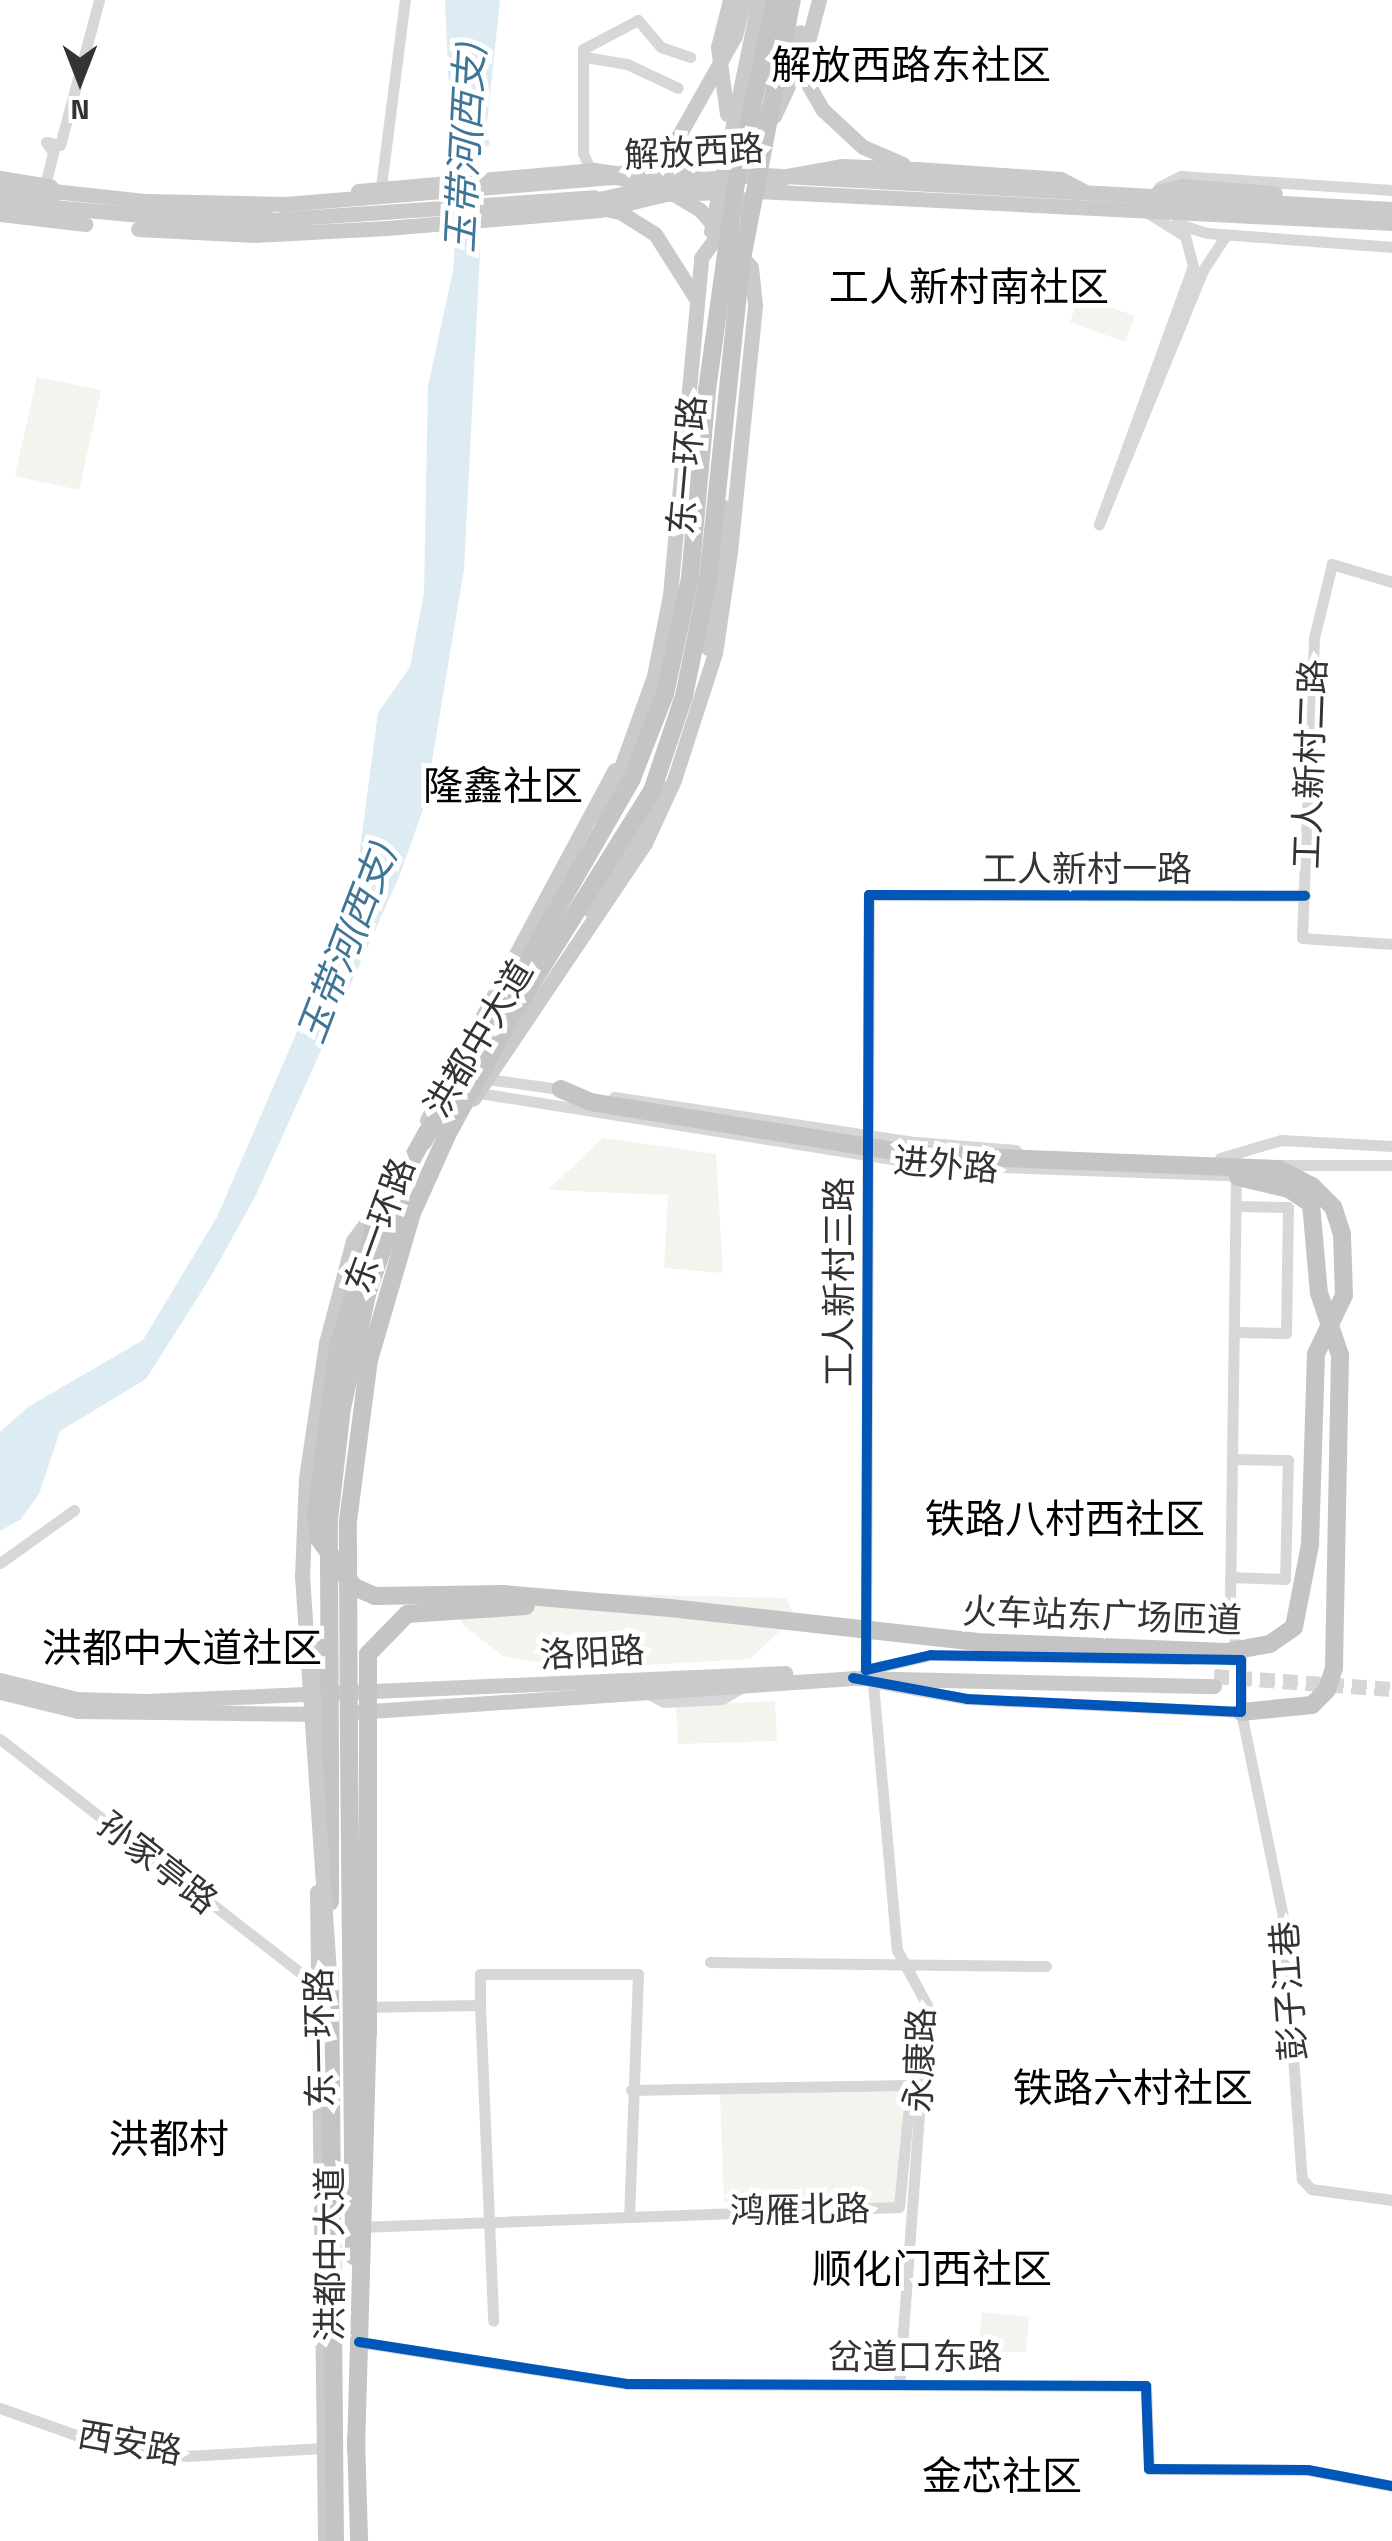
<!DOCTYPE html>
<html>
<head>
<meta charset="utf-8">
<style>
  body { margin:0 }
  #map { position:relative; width:1392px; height:2541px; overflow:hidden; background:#fff; font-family:"Titillium Web","Noto Sans SC",sans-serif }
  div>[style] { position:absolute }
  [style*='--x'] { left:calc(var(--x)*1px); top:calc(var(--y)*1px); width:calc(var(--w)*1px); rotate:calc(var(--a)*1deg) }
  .green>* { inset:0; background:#f1f5ed }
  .water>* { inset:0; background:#ddebf3 }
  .major-tunnel>* { height:15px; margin-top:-7.5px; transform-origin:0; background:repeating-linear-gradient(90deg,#d6d6d6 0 15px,transparent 0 23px) }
  .minor>* { height:11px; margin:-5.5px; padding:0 5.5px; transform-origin:5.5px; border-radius:5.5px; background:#d7d7d7 }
  .major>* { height:15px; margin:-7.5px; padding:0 7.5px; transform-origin:7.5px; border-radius:7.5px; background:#cacaca }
  .highway>* { height:18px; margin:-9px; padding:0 9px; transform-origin:9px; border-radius:9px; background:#c4c4c4 }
  .major-bridge>* { height:15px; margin:-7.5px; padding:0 7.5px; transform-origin:7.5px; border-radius:7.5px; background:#cacaca }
  .highway-bridge>* { height:18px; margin:-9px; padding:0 9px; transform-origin:9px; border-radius:9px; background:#c4c4c4 }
  .cycleway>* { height:10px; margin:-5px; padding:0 5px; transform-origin:5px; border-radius:5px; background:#0057b8 }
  span { translate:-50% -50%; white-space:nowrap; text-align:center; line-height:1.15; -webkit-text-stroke:10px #fff; paint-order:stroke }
  .street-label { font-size:35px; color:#333 }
  .water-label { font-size:38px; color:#3f7597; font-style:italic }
  .quarter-label { font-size:40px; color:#000 }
  .north { position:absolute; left:30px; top:30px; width:100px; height:100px; -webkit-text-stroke:8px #fff; paint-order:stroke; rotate:180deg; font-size:28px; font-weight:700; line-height:40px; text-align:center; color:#333 }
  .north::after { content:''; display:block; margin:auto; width:35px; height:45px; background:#333; clip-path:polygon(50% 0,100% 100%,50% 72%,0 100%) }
</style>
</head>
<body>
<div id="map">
  <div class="green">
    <div style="clip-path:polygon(1079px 296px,1135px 316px,1125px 342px,1070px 322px)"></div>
    <div style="clip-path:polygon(37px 377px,101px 390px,79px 490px,15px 476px)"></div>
    <div style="clip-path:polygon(603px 1138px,716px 1154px,723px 1273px,664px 1268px,668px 1195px,548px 1190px)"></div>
    <div style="clip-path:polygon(456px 1591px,786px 1598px,795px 1617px,750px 1659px,574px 1669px,503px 1656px,462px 1624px)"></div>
    <div style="clip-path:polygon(775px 1701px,777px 1741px,678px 1744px,676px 1705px)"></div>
    <div style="clip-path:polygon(906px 2089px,895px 2203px,724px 2203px,720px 2093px)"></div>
    <div style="clip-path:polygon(982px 2312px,1029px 2317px,1026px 2352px,978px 2352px)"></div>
  </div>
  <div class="water">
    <div style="clip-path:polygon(445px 0,500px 0,486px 132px,490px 144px,475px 158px,480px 253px,464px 569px,425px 804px,399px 877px,256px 1195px,210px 1278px,146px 1379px,60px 1431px,39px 1494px,20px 1520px,0 1531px,0 1432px,28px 1407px,143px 1340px,217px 1217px,353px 902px,378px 713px,410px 667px,424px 593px,428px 386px,453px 271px,461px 156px,451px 138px)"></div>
  </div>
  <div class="major-tunnel">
    <div style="--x:1214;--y:1676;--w:178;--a:4.2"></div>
  </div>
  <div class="minor">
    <div style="--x:585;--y:57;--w:43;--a:9.5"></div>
    <div style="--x:627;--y:64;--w:56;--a:25.2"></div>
    <div style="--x:591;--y:171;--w:20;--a:-114"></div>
    <div style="--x:583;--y:153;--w:104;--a:-90"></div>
    <div style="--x:583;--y:49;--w:62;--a:-27.8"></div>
    <div style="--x:638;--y:20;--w:35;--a:50"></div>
    <div style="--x:661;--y:47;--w:31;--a:19"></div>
    <div style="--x:45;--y:185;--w:34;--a:-76"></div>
    <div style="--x:53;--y:152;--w:12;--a:-125"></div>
    <div style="--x:46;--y:142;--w:14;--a:12"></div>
    <div style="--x:60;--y:145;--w:150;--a:-74.9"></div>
    <div style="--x:1159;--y:187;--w:25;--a:-27"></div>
    <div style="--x:1181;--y:176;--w:211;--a:3.8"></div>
    <div style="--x:380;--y:194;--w:196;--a:-82.7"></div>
    <div style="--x:1148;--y:213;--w:44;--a:31.9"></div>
    <div style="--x:1185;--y:236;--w:31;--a:75"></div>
    <div style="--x:1193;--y:266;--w:275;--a:110"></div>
    <div style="--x:1099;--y:524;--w:274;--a:-67.7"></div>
    <div style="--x:1203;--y:270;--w:42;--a:-56.7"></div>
    <div style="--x:1176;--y:223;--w:33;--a:18"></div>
    <div style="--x:1207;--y:233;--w:186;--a:4.3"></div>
    <div style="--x:1392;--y:582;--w:63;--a:-163.3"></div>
    <div style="--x:1332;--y:564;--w:76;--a:103.7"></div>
    <div style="--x:1314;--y:638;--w:300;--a:92.3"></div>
    <div style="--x:1302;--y:938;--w:90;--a:3.8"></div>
    <div style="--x:480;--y:1078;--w:87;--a:7.9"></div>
    <div style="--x:473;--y:1092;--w:454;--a:9.1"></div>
    <div style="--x:921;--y:1164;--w:322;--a:2.1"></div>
    <div style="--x:614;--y:1097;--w:305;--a:8.5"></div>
    <div style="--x:916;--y:1142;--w:100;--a:4.6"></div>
    <div style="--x:1220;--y:1158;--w:64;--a:-16.4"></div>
    <div style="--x:1281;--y:1140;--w:111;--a:3.1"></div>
    <div style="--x:1275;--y:1165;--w:117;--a:0"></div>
    <div style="--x:1236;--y:1173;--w:451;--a:90.8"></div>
    <div style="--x:1230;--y:1624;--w:30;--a:73"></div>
    <div style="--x:1236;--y:1332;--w:50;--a:1.1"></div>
    <div style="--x:1286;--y:1333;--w:126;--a:-89.1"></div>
    <div style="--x:1288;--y:1207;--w:51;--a:-178.9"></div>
    <div style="--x:0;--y:1563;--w:91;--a:-35.6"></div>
    <div style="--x:1230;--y:1577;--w:55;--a:2.1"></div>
    <div style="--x:1285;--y:1579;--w:119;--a:-88.6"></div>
    <div style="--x:1288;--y:1460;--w:55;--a:-179"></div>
    <div style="--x:1189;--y:1659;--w:258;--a:-179.1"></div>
    <div style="--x:931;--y:1655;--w:67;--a:167"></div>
    <div style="--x:866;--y:1670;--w:775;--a:-89.78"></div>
    <div style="--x:869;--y:895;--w:436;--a:0.1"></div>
    <div style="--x:873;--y:1683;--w:268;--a:84.9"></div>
    <div style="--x:897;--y:1950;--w:63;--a:61.4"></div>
    <div style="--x:927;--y:2005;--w:380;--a:94.2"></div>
    <div style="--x:876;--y:1683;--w:92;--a:10"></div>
    <div style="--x:967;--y:1699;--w:274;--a:2.7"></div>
    <div style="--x:1241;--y:1712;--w:52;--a:-90"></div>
    <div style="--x:1241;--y:1660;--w:19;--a:-177"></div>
    <div style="--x:645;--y:1692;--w:21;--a:28"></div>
    <div style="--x:664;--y:1702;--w:58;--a:-3"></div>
    <div style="--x:722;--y:1699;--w:22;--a:-30"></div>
    <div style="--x:1241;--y:1712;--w:209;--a:78.4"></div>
    <div style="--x:1283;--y:1917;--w:263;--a:85.9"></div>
    <div style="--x:1302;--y:2179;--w:13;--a:48"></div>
    <div style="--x:1311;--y:2189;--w:82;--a:7.7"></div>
    <div style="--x:0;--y:1739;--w:400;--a:37.9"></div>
    <div style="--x:710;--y:1962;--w:336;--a:0.7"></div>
    <div style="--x:480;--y:2005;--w:316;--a:87.6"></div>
    <div style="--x:361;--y:2007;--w:119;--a:-1"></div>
    <div style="--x:480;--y:2005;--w:31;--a:-90"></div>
    <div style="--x:480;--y:1974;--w:158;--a:0"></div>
    <div style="--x:638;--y:1974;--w:240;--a:92.1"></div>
    <div style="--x:359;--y:2227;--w:540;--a:-2.12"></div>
    <div style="--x:899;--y:2207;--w:123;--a:-84.4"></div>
    <div style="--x:911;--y:2085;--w:280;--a:179"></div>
    <div style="--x:359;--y:2342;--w:271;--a:8.9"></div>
    <div style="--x:627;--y:2384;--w:519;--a:0.22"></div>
    <div style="--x:1146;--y:2386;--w:83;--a:87.9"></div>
    <div style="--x:1149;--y:2469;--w:159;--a:0.4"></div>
    <div style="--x:1308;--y:2470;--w:86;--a:10.8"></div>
    <div style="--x:0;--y:2408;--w:114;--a:19.6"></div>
    <div style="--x:107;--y:2446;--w:81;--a:7.1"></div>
    <div style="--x:187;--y:2456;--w:136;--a:-3.4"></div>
  </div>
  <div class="major">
    <div style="--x:727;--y:114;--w:68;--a:-97.7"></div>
    <div style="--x:718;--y:47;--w:49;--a:-75.7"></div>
    <div style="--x:774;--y:116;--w:78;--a:-65.1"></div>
    <div style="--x:807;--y:45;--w:47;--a:-75.1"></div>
    <div style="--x:917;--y:169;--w:144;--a:4"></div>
    <div style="--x:1061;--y:179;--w:26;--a:28"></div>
    <div style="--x:0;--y:178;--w:51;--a:9.1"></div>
    <div style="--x:667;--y:181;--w:97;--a:-3.5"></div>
    <div style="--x:764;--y:175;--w:629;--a:3.1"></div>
    <div style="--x:0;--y:189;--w:52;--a:10"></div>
    <div style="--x:358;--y:191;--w:237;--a:-5.1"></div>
    <div style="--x:594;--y:170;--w:79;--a:8"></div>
    <div style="--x:757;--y:191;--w:636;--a:2.88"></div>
    <div style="--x:1158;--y:192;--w:25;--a:-14"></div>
    <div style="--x:1182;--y:186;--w:93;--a:4.3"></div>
    <div style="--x:667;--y:194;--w:57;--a:-2"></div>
    <div style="--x:0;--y:202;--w:227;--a:5.3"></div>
    <div style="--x:226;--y:223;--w:369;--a:-4"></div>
    <div style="--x:158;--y:208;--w:107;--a:1.1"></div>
    <div style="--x:0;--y:214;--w:86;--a:6.7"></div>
    <div style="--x:138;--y:229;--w:116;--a:3"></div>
    <div style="--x:254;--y:235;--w:133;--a:-3"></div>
    <div style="--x:387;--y:228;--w:214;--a:-4.8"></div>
    <div style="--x:600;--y:210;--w:68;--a:-13.6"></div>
    <div style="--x:711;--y:231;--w:236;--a:-78.3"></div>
    <div style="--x:708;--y:648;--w:142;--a:-83.5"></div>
    <div style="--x:591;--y:911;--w:142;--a:-60.9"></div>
    <div style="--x:427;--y:1120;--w:397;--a:-61.8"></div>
    <div style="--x:326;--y:1343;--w:106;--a:-75.2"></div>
    <div style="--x:353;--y:1241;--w:46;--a:-53.9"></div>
    <div style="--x:0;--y:1680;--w:78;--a:14"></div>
    <div style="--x:76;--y:1699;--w:70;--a:1.6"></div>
    <div style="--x:146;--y:1701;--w:640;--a:-2.51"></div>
    <div style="--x:0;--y:1692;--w:80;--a:13.7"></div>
    <div style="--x:78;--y:1711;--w:245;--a:0.7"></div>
    <div style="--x:356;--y:1712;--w:498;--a:-3.9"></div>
    <div style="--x:853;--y:1678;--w:361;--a:1.3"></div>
    <div style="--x:320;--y:1744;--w:97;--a:-88.8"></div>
    <div style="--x:317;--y:1892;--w:649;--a:89.29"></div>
  </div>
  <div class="highway">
    <div style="--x:330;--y:1748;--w:154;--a:90"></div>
    <div style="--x:349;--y:1749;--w:507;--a:89.43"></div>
    <div style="--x:330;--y:1973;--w:568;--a:89.5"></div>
    <div style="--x:356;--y:2437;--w:104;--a:88.3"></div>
  </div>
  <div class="major-bridge">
    <div style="--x:800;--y:36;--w:51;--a:79.8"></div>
    <div style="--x:809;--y:86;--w:28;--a:60"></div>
    <div style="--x:823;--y:110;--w:54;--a:42.8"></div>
    <div style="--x:863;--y:147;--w:43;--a:23"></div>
    <div style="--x:783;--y:75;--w:46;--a:-68.4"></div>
    <div style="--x:616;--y:177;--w:74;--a:-32.8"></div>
    <div style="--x:678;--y:137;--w:116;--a:-60.6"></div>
    <div style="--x:735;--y:36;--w:37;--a:-76"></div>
    <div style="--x:35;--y:189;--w:112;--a:6.2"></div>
    <div style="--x:146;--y:201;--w:139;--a:1.2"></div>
    <div style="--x:285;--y:204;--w:332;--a:-4.7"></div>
    <div style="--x:616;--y:177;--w:49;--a:12.9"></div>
    <div style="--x:664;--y:188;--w:42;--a:31.4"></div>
    <div style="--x:700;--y:210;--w:76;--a:48.2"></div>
    <div style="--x:751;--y:267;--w:39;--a:84"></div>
    <div style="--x:755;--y:306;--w:247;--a:95.8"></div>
    <div style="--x:730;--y:552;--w:102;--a:98.4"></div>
    <div style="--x:715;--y:653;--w:133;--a:107.9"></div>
    <div style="--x:674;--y:780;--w:69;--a:114.7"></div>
    <div style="--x:645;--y:843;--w:308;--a:123.9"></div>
    <div style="--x:580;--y:203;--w:72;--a:-12.1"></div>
    <div style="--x:650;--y:188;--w:35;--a:-25"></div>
    <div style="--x:682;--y:173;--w:79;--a:-31.1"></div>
    <div style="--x:750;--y:132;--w:34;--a:-52"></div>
    <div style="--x:591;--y:206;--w:30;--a:12"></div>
    <div style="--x:620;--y:212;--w:41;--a:32.2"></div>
    <div style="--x:655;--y:234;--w:75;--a:57.6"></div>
    <div style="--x:602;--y:820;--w:153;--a:-70.1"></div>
    <div style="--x:654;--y:676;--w:83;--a:-78.8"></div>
    <div style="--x:670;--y:595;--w:338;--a:-84.7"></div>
    <div style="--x:701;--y:258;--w:69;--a:-53.8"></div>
    <div style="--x:742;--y:202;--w:52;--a:-30"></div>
    <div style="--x:787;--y:176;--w:56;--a:-10.3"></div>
    <div style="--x:842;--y:166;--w:75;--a:2.3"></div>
    <div style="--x:326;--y:1343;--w:136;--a:98.4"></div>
    <div style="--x:306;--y:1478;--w:98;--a:92.3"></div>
    <div style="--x:302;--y:1576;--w:412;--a:86.1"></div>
  </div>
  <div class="highway-bridge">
    <div style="--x:427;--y:1132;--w:110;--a:118.9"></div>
    <div style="--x:374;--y:1228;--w:124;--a:106.8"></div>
    <div style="--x:338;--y:1347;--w:167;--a:97.5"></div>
    <div style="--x:316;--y:1513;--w:26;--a:83"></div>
    <div style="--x:319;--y:1539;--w:59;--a:53.9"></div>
    <div style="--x:354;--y:1587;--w:23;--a:23"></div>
    <div style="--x:375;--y:1596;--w:128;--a:-0.9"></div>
    <div style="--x:503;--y:1594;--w:168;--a:4.8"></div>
    <div style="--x:670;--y:1608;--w:308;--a:6.3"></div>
    <div style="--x:976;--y:1642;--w:250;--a:2.3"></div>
    <div style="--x:1226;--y:1652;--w:45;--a:-10.3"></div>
    <div style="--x:1270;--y:1644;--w:29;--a:-35"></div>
    <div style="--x:1294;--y:1627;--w:84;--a:-79"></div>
    <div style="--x:1310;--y:1545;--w:191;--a:-88.2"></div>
    <div style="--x:1316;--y:1354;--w:65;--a:-64.6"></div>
    <div style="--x:1344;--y:1295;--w:61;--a:-91.9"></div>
    <div style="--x:1342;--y:1234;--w:28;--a:-108"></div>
    <div style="--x:1333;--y:1207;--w:30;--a:-135"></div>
    <div style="--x:1312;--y:1186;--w:37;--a:-153"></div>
    <div style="--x:1279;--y:1169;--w:367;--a:-177.7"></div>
    <div style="--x:912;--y:1154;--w:325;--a:-170.8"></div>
    <div style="--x:591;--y:1102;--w:33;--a:-157"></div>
    <div style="--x:423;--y:1142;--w:420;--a:-60.1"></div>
    <div style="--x:632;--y:778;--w:90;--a:-68.6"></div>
    <div style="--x:665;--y:694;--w:119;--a:-77.8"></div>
    <div style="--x:690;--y:578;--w:189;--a:-84.8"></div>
    <div style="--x:707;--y:390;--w:208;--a:-82"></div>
    <div style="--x:736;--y:184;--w:188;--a:-78"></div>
    <div style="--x:1238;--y:1177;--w:52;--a:13.2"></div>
    <div style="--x:1289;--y:1189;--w:27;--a:34"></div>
    <div style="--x:1311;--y:1204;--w:89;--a:84.9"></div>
    <div style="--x:1319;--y:1293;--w:65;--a:71.3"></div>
    <div style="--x:1340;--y:1355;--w:313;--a:91.1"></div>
    <div style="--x:1334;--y:1668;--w:23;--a:108"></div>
    <div style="--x:1327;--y:1690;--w:21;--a:135"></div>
    <div style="--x:1312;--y:1705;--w:71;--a:174.4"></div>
    <div style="--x:330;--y:1748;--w:228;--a:-90.3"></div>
    <div style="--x:329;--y:1520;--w:113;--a:-83.4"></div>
    <div style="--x:342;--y:1408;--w:120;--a:-77.5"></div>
    <div style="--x:368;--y:1291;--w:97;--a:-70.8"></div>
    <div style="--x:349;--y:1749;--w:228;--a:-90.3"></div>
    <div style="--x:348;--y:1521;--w:162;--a:-82.6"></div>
    <div style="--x:369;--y:1360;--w:153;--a:-73.7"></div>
    <div style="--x:412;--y:1213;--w:85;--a:-65.8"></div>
    <div style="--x:447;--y:1135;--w:133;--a:-61.7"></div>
    <div style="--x:510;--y:1018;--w:268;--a:-58"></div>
    <div style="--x:652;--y:791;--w:100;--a:-71.4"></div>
    <div style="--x:684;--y:696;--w:119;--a:-78.4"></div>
    <div style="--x:708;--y:579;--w:317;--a:-84"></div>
    <div style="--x:741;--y:264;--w:269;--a:-79.1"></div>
    <div style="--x:356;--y:2451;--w:417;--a:-88.4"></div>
    <div style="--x:368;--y:2034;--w:380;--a:-90"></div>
    <div style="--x:368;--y:1654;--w:56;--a:-45.7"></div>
    <div style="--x:407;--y:1614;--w:119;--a:-3.8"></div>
  </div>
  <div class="cycleway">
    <div style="--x:853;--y:1678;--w:116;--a:10.4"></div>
    <div style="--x:967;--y:1699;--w:274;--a:2.7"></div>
    <div style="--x:1241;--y:1712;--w:52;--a:-90"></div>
    <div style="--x:1241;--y:1660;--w:310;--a:-179.1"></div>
    <div style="--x:931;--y:1655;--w:67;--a:167"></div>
    <div style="--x:866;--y:1670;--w:775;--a:-89.78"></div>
    <div style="--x:869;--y:895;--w:436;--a:0.1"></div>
    <div style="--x:359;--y:2342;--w:271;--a:8.9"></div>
    <div style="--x:627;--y:2384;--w:519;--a:0.22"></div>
    <div style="--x:1146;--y:2386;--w:83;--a:87.9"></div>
    <div style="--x:1149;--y:2469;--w:159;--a:0.4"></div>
    <div style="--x:1308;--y:2470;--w:86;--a:10.8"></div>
  </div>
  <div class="street-label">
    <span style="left:694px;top:151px;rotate:-3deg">解放西路</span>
    <span style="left:686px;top:465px;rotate:-85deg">东一环路</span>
    <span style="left:1309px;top:764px;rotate:-88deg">工人新村二路</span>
    <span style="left:1087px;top:868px">工人新村一路</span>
    <span style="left:478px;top:1038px;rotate:-59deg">洪都中大道</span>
    <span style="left:946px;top:1164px;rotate:5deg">进外路</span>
    <span style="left:379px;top:1225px;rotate:-70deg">东一环路</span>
    <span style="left:838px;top:1282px;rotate:-90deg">工人新村三路</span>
    <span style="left:1102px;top:1615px;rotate:2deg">火车站东广场匝道</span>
    <span style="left:592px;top:1652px;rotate:-3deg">洛阳路</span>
    <span style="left:158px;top:1862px;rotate:38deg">孙家亭路</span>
    <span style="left:1288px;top:1991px;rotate:-94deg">彭子江巷</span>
    <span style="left:319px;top:2038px;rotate:-91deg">东一环路</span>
    <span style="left:919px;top:2060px;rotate:-88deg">永康路</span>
    <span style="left:800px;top:2209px;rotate:-1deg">鸿雁北路</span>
    <span style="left:329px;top:2254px;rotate:-90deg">洪都中大道</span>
    <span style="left:915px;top:2356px">岔道口东路</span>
    <span style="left:130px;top:2442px;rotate:10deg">西安路</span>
  </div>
  <div class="water-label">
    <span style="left:465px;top:149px;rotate:-87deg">玉带河(西支)</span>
    <span style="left:346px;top:944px;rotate:-69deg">玉带河(西支)</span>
  </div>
  <div class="quarter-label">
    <span style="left:911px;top:65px">解放西路东社区</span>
    <span style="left:969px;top:287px">工人新村南社区</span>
    <span style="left:503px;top:786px">隆鑫社区</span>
    <span style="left:1065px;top:1519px">铁路八村西社区</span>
    <span style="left:182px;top:1648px">洪都中大道社区</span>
    <span style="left:1133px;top:2088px">铁路六村社区</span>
    <span style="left:169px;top:2139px">洪都村</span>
    <span style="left:932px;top:2269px">顺化门西社区</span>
    <span style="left:1002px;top:2476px">金芯社区</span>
  </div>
  <div class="north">N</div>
</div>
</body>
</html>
